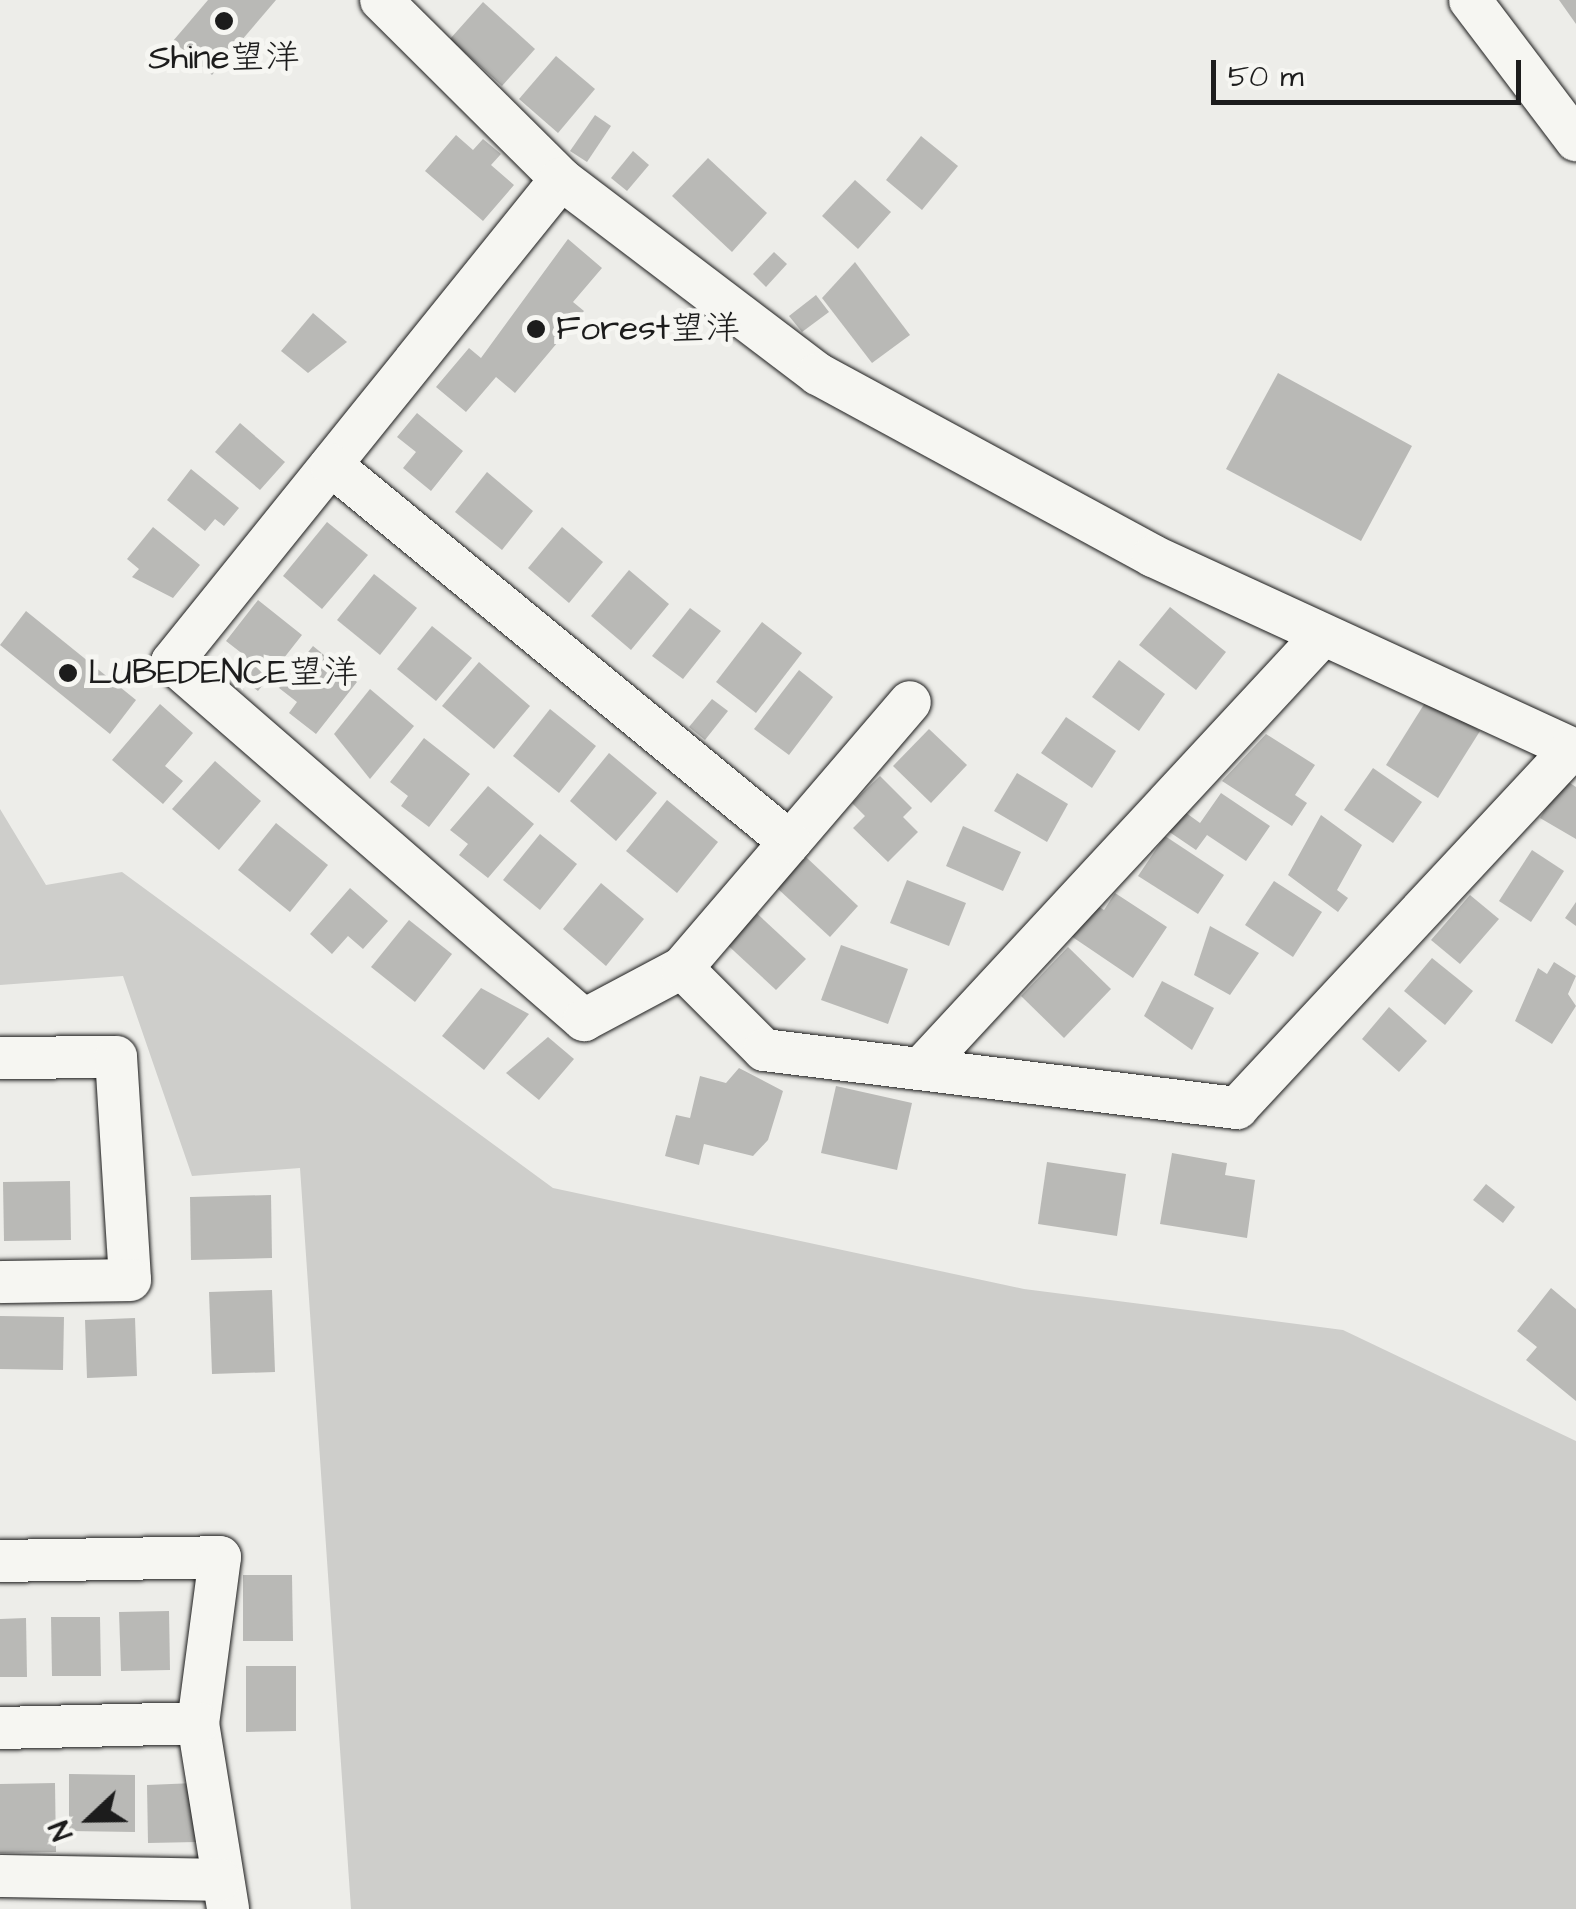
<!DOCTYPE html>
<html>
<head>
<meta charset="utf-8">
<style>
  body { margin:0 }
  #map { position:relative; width:1576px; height:1909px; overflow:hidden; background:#edede9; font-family:"Architects Daughter","Klee One",sans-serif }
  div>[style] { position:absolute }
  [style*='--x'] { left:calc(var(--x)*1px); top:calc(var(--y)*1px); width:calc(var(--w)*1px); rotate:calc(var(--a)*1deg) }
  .green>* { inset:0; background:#cececb }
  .building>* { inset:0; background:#b9b9b6 }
  .roads { filter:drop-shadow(0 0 2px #1c1c1c) drop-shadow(0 0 2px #1c1c1c) }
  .minor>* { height:42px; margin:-21px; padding:0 21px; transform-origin:21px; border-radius:21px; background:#f6f6f2 }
  .dots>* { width:28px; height:28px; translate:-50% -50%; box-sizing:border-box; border:5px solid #f6f6f2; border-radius:50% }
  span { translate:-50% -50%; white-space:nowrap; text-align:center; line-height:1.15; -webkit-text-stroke:10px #f6f6f2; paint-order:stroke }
  .poi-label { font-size:35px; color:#1c1c1c }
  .left { translate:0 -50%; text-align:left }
  .north { position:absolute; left:40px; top:1769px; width:100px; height:100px; -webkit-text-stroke:8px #f6f6f2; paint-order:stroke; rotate:248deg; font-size:28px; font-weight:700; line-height:40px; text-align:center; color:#1c1c1c }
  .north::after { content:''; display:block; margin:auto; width:35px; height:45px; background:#1c1c1c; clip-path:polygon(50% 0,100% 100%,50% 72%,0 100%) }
  .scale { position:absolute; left:1211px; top:60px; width:310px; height:45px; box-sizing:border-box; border:5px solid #1c1c1c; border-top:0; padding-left:12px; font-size:30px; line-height:35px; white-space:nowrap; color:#1c1c1c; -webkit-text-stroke:8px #f6f6f2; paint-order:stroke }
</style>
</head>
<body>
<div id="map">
  <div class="green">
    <div style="clip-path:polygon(0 809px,46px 885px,122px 872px,553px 1188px,1024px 1289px,1343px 1330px,1576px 1441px,1576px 1909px,351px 1909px,300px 1168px,192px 1176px,123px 976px,0 985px)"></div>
  </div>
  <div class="building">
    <div style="clip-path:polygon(208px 0,276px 0,212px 75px,173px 41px)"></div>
    <div style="clip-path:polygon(1559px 0,1576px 0,1576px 24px)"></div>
    <div style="clip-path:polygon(483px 2px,535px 49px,502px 86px,450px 39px)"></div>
    <div style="clip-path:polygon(556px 56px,595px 89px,558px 133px,519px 99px)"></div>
    <div style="clip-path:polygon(595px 115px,611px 126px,587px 162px,570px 151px)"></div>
    <div style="clip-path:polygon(456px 135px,473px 150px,483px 139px,501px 154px,491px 165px,514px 185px,483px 221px,425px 171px)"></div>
    <div style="clip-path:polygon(921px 136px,958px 166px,922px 210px,886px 180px)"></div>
    <div style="clip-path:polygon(633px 151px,649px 165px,627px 191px,611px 178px)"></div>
    <div style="clip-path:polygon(708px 158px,767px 213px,732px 252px,672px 196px)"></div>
    <div style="clip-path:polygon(855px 180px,891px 212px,858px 249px,822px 216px)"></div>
    <div style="clip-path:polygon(568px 239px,602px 268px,573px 302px,584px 311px,515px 393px,496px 377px,466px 412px,436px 387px,469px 348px,481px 358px)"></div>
    <div style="clip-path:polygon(774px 252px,787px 264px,766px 287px,753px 274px)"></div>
    <div style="clip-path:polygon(855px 262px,910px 335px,872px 363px,822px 298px)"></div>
    <div style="clip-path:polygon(816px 295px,829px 312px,802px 332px,789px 316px)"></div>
    <div style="clip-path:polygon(313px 313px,347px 342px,308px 373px,281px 351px)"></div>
    <div style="clip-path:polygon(1278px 373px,1412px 446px,1361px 541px,1226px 469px)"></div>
    <div style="clip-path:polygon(417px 413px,463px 451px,431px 491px,403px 468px,416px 452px,397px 437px)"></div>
    <div style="clip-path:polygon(240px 423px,285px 462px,260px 490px,215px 452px)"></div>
    <div style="clip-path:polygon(191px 469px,239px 508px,224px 526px,215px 519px,205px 531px,167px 500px)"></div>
    <div style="clip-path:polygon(487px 472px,533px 511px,502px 550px,455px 512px)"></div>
    <div style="clip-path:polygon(327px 522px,368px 555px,322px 609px,283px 576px)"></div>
    <div style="clip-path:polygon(153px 527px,200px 565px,173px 598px,132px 577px,139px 569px,127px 559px)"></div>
    <div style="clip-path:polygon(562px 527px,603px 562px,569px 603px,528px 568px)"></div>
    <div style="clip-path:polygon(629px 570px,669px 604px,631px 650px,591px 616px)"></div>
    <div style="clip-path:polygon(374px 574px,417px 608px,380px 655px,337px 620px)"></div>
    <div style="clip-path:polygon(258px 600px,302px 635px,258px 691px,232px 671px,244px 655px,226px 641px)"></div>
    <div style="clip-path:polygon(1170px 607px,1226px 652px,1196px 690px,1139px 645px)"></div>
    <div style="clip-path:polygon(690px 608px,721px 631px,683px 679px,652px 656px)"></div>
    <div style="clip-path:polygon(26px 611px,136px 700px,110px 734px,0 645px)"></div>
    <div style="clip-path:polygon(762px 622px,802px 653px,756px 713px,716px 682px)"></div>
    <div style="clip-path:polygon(432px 626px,472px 658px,436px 701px,397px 669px)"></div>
    <div style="clip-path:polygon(313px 646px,357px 682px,316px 734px,289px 713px,297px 702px,279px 688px)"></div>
    <div style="clip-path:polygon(1119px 660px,1165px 694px,1139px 731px,1092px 697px)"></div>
    <div style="clip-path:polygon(479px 662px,530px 706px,494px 749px,442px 706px)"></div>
    <div style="clip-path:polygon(799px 670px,833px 697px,789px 755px,754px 729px)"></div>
    <div style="clip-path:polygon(370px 689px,414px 726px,370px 779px,334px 734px)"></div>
    <div style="clip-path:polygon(1428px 698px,1480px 731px,1438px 798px,1386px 765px)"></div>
    <div style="clip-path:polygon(712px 699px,728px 711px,705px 740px,689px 727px)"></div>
    <div style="clip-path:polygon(160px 704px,193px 733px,165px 766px,183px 781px,163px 804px,112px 760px)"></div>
    <div style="clip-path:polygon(550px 709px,596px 746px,559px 793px,513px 756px)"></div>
    <div style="clip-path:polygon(1066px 717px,1116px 751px,1092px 788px,1041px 753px)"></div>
    <div style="clip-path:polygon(929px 729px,967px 765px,931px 803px,893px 766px)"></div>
    <div style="clip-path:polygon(1266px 734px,1315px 765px,1295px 795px,1307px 803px,1292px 826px,1222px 781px)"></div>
    <div style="clip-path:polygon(424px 738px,470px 774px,429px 827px,401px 806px,408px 796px,390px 782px)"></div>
    <div style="clip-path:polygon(609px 753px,657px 793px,616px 841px,570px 801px)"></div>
    <div style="clip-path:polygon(215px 761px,261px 801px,219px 850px,172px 809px)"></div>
    <div style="clip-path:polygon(1373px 768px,1422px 802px,1393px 843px,1344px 810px)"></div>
    <div style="clip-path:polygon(1017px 773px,1068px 804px,1047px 842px,994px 811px)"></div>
    <div style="clip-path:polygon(880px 776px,912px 808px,903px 817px,918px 832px,888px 862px,853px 828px,865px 816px,852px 803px)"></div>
    <div style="clip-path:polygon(1564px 779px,1576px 787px,1576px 839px,1540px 818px)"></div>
    <div style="clip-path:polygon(488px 786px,534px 824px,488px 878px,459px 855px,468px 844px,450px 830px)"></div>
    <div style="clip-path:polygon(1221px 793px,1270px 826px,1246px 861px,1207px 835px,1196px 850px,1168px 831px,1182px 810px,1200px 823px)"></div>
    <div style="clip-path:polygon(667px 800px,718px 842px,677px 893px,626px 851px)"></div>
    <div style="clip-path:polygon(1321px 815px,1362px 845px,1337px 890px,1348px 898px,1338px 912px,1288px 875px)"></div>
    <div style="clip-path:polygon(276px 823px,328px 865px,290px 912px,238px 870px)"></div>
    <div style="clip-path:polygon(963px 826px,1021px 852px,1003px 891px,946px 866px)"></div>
    <div style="clip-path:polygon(540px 834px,577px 864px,540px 910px,503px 880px)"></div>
    <div style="clip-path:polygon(1165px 836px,1224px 875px,1198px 914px,1138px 876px)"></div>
    <div style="clip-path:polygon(1532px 850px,1564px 871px,1531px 922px,1499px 901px)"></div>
    <div style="clip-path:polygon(806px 857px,858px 906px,830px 937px,777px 888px)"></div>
    <div style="clip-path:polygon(907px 880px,966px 903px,949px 946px,890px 923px)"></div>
    <div style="clip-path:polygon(1274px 881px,1322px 912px,1293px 957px,1245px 925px)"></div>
    <div style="clip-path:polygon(601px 883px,644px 919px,606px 966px,563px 929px)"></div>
    <div style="clip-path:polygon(350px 888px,388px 921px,363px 949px,348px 936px,332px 954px,310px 934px)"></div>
    <div style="clip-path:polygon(1115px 893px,1167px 927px,1133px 978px,1071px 936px,1093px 903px,1104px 910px)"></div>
    <div style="clip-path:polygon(1470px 895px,1499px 919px,1460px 964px,1431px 940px)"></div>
    <div style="clip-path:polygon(1576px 902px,1576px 926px,1565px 918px)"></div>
    <div style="clip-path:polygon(750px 907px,806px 959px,776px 990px,721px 939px)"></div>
    <div style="clip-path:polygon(409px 920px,452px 954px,415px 1002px,371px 967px)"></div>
    <div style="clip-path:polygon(1210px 926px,1259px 953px,1230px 995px,1194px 975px)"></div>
    <div style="clip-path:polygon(841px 945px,908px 969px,888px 1024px,821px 1000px)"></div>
    <div style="clip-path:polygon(1068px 947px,1111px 989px,1064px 1038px,1021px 996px)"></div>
    <div style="clip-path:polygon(1432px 958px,1473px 991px,1445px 1025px,1404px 991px)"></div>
    <div style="clip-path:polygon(1554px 962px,1576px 976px,1568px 994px,1576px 1006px,1552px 1044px,1515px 1021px,1538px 968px,1547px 974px)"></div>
    <div style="clip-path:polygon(1162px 981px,1214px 1008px,1192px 1050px,1144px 1016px)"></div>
    <div style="clip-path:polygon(481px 988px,529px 1014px,484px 1070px,442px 1036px)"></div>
    <div style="clip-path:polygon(1389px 1007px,1427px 1041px,1399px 1072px,1362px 1039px)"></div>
    <div style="clip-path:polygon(548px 1037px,574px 1059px,539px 1100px,506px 1073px)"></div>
    <div style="clip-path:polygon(739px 1068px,783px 1091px,768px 1140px,753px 1156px,704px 1144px,699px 1165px,665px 1156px,676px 1115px,690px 1118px,700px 1076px,726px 1083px)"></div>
    <div style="clip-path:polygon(836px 1086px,912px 1103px,897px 1170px,821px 1153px)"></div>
    <div style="clip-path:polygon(1172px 1153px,1227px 1163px,1225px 1175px,1255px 1180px,1247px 1238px,1160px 1224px)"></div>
    <div style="clip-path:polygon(1047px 1162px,1126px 1174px,1117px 1236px,1038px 1224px)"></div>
    <div style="clip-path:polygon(70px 1181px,71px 1240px,4px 1241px,3px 1182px)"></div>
    <div style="clip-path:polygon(1486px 1184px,1515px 1207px,1503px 1223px,1473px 1200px)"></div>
    <div style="clip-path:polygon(271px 1195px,272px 1258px,191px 1260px,190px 1197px)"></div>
    <div style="clip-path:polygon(1551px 1288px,1576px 1309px,1576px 1401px,1526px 1360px,1537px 1347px,1517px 1331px)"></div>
    <div style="clip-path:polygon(272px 1290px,275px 1372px,212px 1374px,209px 1292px)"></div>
    <div style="clip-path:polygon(0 1316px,64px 1317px,63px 1370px,0 1369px)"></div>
    <div style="clip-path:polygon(135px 1318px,137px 1376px,87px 1378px,85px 1320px)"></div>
    <div style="clip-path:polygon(243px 1575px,292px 1575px,293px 1641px,243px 1641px)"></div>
    <div style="clip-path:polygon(169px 1611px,170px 1670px,121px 1671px,119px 1612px)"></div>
    <div style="clip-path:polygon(51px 1617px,100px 1617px,101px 1676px,52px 1676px)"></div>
    <div style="clip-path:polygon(26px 1618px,27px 1677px,0 1677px,0 1619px)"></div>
    <div style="clip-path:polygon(246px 1666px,296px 1666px,296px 1731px,246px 1732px)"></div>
    <div style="clip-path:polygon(69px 1774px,135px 1775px,135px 1832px,69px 1831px)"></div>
    <div style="clip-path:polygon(55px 1783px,56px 1852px,0 1853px,0 1784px)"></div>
    <div style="clip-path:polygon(195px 1783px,197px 1842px,148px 1843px,147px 1785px)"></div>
  </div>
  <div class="roads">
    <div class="minor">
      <div style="--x:381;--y:0;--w:254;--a:44.8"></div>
      <div style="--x:561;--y:179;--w:323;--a:37.2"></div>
      <div style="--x:818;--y:374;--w:381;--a:28.5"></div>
      <div style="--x:1153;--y:556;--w:466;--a:24.7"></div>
      <div style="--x:1470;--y:0;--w:176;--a:52.9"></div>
      <div style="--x:561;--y:179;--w:620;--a:128.85"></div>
      <div style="--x:172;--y:662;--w:546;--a:40.99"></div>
      <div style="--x:584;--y:1020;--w:111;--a:-28"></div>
      <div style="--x:682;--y:968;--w:350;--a:-49.4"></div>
      <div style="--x:331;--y:465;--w:594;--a:39.4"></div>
      <div style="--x:682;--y:968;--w:116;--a:45"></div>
      <div style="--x:764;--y:1050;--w:477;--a:7"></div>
      <div style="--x:1237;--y:1108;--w:491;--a:-47"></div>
      <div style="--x:0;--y:1058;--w:116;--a:-0.5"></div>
      <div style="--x:116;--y:1057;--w:223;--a:86.4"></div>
      <div style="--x:130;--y:1280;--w:130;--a:179.1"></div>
      <div style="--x:926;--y:1063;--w:582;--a:-47.16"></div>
      <div style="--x:0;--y:1561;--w:220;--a:-1"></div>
      <div style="--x:220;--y:1557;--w:167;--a:97.5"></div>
      <div style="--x:198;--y:1723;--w:188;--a:80.8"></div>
      <div style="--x:0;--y:1728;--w:198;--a:-1.4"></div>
      <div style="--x:0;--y:1876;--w:220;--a:1"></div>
    </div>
  </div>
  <div class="dots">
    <div style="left:224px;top:21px;background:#1c1c1c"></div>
    <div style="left:536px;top:329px;background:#1c1c1c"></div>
    <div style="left:68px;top:673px;background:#1c1c1c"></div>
  </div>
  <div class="poi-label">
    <span style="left:224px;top:58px">Shine望洋</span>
    <span class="left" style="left:556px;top:329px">Forest望洋</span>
    <span class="left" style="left:88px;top:673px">LUBEDENCE望洋</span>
  </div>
  <div class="north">N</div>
  <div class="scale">50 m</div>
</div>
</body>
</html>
